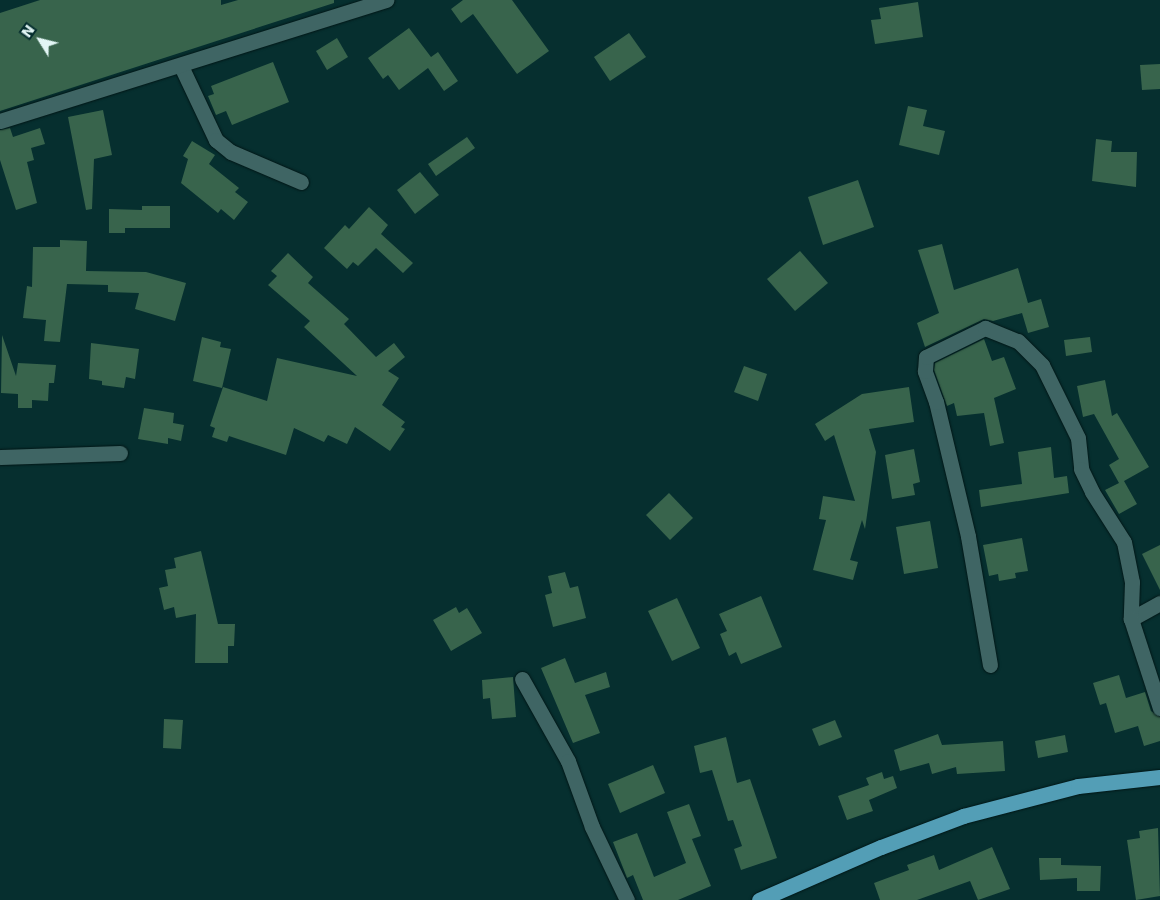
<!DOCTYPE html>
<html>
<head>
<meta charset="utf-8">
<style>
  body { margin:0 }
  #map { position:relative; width:1160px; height:900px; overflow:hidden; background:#062f2f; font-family:"DejaVu Sans",sans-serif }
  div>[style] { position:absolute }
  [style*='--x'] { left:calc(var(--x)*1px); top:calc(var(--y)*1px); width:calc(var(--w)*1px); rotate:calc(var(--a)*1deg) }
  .building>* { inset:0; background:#38644c }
  .roads { filter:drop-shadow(0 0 1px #001616) drop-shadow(0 0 1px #001616) }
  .minor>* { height:15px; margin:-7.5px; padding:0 7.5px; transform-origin:7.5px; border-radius:7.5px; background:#3f6564 }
  .major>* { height:15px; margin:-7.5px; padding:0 7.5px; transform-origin:7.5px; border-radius:7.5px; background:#539eb6 }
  span { translate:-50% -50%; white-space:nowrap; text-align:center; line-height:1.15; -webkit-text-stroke:4px #062f2f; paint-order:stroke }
  .north { position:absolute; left:15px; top:15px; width:50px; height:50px; -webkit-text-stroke:4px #062f2f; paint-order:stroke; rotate:306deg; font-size:14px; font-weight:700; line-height:20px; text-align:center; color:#e2f6f5 }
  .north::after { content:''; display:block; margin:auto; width:18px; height:22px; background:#e2f6f5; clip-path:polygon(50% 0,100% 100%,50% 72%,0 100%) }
</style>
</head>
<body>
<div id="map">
  <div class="building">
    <div style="clip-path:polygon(40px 0,221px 0,221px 5px,238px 0,334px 0,334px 3px,0 111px,0 13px)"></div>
    <div style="clip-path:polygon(463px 0,512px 0,549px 51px,517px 74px,473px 14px,461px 23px,451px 9px)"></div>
    <div style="clip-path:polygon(918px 2px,923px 37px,875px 44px,871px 20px,881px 19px,879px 8px)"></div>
    <div style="clip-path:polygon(409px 28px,431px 57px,438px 52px,458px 81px,444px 91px,428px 68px,399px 90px,388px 75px,383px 79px,368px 58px)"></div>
    <div style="clip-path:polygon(629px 33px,646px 57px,610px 81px,594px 57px)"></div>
    <div style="clip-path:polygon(337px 38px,348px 57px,327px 70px,316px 51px)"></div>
    <div style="clip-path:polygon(273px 62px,289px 102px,232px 125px,226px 111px,216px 115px,208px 96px,214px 94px,211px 86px)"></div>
    <div style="clip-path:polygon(1160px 64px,1160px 89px,1142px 90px,1140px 65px)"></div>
    <div style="clip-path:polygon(908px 106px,927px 110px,923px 126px,945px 131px,939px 155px,899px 145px)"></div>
    <div style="clip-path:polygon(103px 110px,112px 155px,94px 159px,92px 209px,86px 210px,68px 117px)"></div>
    <div style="clip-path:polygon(10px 128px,13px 137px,40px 128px,45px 144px,31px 148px,34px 160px,27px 162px,37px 203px,16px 210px,0 160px,0 130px)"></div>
    <div style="clip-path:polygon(467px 137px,475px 148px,436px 176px,428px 164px)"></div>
    <div style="clip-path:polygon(1096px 139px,1112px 141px,1111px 152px,1137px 152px,1136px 187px,1092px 181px)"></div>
    <div style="clip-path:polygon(192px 141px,215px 155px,209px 164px,239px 188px,235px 192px,248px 202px,234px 220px,221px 209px,218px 213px,181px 183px,188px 159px,183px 156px)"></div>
    <div style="clip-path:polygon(420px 172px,439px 195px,415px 214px,397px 190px)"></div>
    <div style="clip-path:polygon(858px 180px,874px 227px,823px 245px,808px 197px)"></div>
    <div style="clip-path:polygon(142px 206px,170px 206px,170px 228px,125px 228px,125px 233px,109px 233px,109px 209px,142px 210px)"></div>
    <div style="clip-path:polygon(369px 207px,388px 225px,381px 234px,413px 263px,403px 273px,376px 248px,358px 266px,353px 262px,347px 269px,324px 248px,345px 225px,349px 229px)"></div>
    <div style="clip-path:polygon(60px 240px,87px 241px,86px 271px,146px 272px,186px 283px,175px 321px,135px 309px,139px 293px,108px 292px,108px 285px,67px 284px,60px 342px,44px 341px,46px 320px,23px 318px,27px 286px,32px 287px,33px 247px,60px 247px)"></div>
    <div style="clip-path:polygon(942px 244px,954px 290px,1018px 268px,1028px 303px,1041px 299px,1049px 327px,1028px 333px,1022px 313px,993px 321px,984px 319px,925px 347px,917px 323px,939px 313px,918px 250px)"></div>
    <div style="clip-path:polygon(800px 251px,828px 283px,795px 311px,767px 279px)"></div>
    <div style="clip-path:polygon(288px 253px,313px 277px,308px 283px,349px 319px,344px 324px,376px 357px,394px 343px,405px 357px,388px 371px,399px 378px,382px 405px,405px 422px,401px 427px,405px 429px,390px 451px,355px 427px,347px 444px,328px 435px,324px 442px,294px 428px,286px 455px,229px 436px,227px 442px,212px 437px,215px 428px,210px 426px,223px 387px,267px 401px,277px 358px,357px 376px,304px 327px,310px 321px,268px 285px,277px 276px,271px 271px)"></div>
    <div style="clip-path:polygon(2px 335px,16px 376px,18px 363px,56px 365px,54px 383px,49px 383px,48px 401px,32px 400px,32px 408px,18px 408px,18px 394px,1px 393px)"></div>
    <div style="clip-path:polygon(202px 337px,221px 342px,220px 347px,231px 349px,222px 388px,193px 381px)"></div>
    <div style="clip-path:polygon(1090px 337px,1092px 352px,1066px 356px,1064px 340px)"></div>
    <div style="clip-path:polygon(984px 339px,992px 361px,1004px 357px,1016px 389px,994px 398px,1004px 443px,990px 446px,984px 413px,957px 416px,954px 403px,947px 406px,934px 370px,935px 363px)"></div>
    <div style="clip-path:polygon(91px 343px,139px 349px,135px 379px,126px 377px,124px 388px,102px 385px,102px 381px,89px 379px)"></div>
    <div style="clip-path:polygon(744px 366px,767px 374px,758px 401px,734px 392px)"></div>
    <div style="clip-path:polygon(1105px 380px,1112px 416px,1117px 413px,1149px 467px,1124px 481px,1137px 504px,1119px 514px,1105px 490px,1119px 483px,1109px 465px,1119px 459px,1094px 414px,1083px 417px,1077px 386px)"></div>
    <div style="clip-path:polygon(909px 387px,914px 422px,869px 429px,876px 452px,865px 529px,862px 520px,850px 560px,858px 562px,853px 580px,813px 570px,826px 520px,819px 519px,823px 496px,855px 501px,834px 435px,825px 441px,815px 424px,862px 394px)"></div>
    <div style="clip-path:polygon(144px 408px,174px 413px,173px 423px,184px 425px,181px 441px,168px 438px,168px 444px,138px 439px)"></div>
    <div style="clip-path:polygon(1051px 447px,1054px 478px,1067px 476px,1069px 493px,981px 507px,979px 490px,1022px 484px,1018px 452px)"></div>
    <div style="clip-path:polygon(914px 449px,920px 482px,913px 484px,915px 495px,892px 499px,885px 455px)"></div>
    <div style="clip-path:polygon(669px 493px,693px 518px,670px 540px,646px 515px)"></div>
    <div style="clip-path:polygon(930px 521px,938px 568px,904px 574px,896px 527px)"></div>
    <div style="clip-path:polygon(1022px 538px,1028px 571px,1015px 573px,1016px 578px,999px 581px,998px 574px,989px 576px,983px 545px)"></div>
    <div style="clip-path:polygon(1160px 545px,1160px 590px,1142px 554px)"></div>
    <div style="clip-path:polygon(201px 551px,218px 624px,235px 624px,234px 646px,228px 646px,228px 663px,195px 663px,196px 614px,176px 618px,174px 607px,164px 610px,159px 588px,168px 586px,165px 570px,176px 568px,174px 558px)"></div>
    <div style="clip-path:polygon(565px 572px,570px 588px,578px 586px,586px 618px,553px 627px,545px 595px,552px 593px,548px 576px)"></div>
    <div style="clip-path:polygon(761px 596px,782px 647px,741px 664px,736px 652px,729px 656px,720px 634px,727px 631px,719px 614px)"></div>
    <div style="clip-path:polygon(677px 598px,700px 648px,672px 661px,648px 611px)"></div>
    <div style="clip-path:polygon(456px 607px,459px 613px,467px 608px,482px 633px,451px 651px,433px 620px)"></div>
    <div style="clip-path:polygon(565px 658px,575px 683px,606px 672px,610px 687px,585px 695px,600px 733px,573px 743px,541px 668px)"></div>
    <div style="clip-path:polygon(1119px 675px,1126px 698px,1145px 692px,1151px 711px,1160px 717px,1160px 741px,1144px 746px,1138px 726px,1115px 733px,1106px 703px,1100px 705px,1093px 683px)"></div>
    <div style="clip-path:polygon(513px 677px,516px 717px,492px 719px,490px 698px,483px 699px,482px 680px)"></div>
    <div style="clip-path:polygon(164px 719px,183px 720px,181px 749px,163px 748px)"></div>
    <div style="clip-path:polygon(835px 720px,842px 737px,819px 746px,812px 729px)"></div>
    <div style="clip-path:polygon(938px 734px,942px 745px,1003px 741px,1005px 771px,957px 774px,956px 767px,932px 774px,929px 763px,900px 771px,894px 750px)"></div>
    <div style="clip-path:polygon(1065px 735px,1068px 752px,1038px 758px,1035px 741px)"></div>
    <div style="clip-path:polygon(726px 737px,737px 783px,750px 779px,777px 858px,741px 870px,734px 849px,742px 846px,733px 820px,728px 821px,712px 770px,700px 773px,694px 746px)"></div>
    <div style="clip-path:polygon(653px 765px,665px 793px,620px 813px,608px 784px)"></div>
    <div style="clip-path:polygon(882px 772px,884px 779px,893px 776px,897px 788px,869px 800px,873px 811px,847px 820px,838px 796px,869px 785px,866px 778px)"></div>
    <div style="clip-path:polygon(689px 804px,701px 836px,692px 839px,711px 886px,678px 900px,643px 900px,633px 875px,627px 878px,613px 842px,637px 833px,654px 877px,686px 863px,667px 812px)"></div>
    <div style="clip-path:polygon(1158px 828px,1160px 896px,1136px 900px,1127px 840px,1140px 838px,1139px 831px)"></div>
    <div style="clip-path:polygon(992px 847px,1010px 889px,978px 900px,970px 881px,917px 900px,880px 900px,874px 883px,909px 870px,907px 865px,934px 855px,939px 870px)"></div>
    <div style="clip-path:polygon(1039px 858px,1061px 858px,1061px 865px,1101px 866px,1100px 891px,1077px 891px,1077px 878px,1040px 880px)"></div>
  </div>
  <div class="roads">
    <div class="minor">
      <div style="--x:181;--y:66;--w:82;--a:64.7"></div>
      <div style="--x:216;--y:140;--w:19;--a:39"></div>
      <div style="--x:231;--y:152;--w:76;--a:23.2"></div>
      <div style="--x:0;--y:121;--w:405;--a:-17.4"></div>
      <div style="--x:0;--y:457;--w:120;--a:-1.9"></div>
      <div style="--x:1131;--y:619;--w:33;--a:-29"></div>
      <div style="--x:990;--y:665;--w:131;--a:-99.7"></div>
      <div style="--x:968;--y:536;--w:138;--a:-103.4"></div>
      <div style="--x:936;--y:402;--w:33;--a:-110"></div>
      <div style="--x:925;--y:371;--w:14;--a:-86"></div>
      <div style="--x:926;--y:357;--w:66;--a:-26.2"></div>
      <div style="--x:985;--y:328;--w:35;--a:22"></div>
      <div style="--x:1018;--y:341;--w:34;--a:45"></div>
      <div style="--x:1042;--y:365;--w:81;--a:63.7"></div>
      <div style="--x:1078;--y:438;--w:31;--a:84"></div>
      <div style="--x:1081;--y:469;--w:25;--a:64"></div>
      <div style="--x:1092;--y:492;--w:59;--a:57.4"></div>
      <div style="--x:1124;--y:542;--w:41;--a:78.7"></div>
      <div style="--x:1132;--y:582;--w:37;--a:92"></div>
      <div style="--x:1131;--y:619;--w:94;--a:72"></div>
      <div style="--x:522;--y:679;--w:94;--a:60.7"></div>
      <div style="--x:568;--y:761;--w:70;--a:70"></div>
      <div style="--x:592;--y:827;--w:81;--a:64.4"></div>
    </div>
    <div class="major">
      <div style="--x:759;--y:900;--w:133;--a:-23.5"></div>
      <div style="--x:881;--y:847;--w:88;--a:-20.7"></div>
      <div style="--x:963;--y:816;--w:119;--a:-14.6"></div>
      <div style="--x:1078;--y:786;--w:82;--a:-6.3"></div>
    </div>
  </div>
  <div class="north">N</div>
</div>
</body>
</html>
